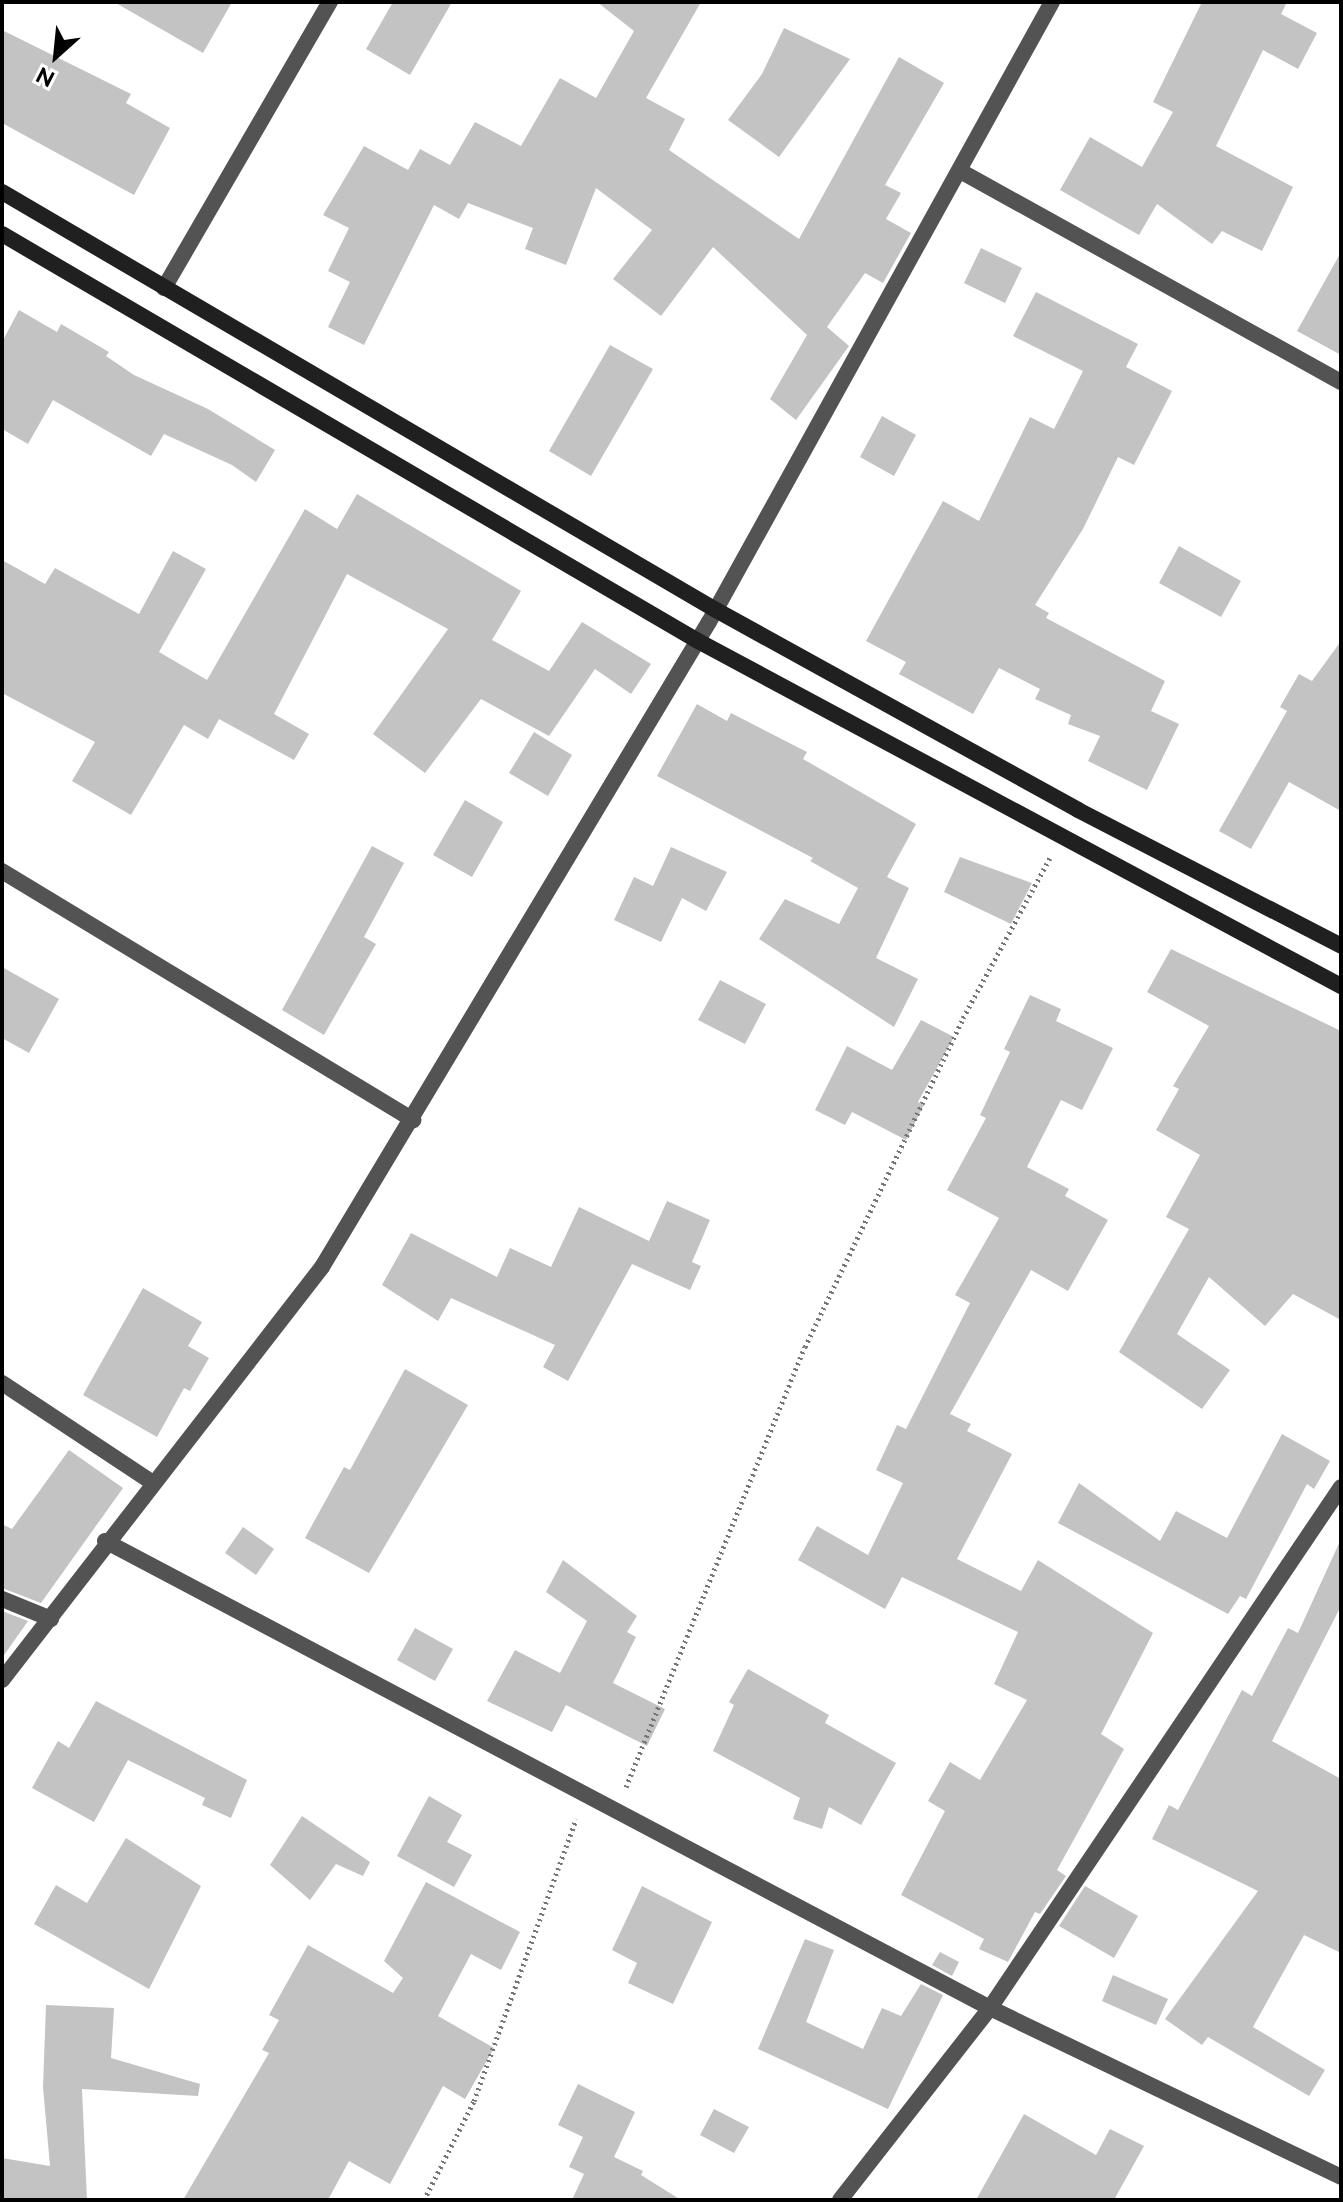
<!DOCTYPE html>
<html>
<head>
<meta charset="utf-8">
<style>
  body { margin:0 }
  #map { position:relative; width:1343px; height:2202px; overflow:hidden; background:#fff; font-family:Raleway,sans-serif }
  div>[style] { position:absolute }
  [style*='--x'] { left:calc(var(--x)*1px); top:calc(var(--y)*1px); width:calc(var(--w)*1px); rotate:calc(var(--a)*1deg) }
  .building>* { inset:0; background:#c3c3c3 }
  .path>* { height:5px; margin-top:-2.5px; transform-origin:0; background:repeating-linear-gradient(90deg,#757575 0 2px,transparent 0 6px) }
  .street>* { height:16px; margin:-8px; padding:0 8px; transform-origin:8px; border-radius:8px; background:#535353 }
  .secondary>* { height:16px; margin:-8px; padding:0 8px; transform-origin:8px; border-radius:8px; background:#202020 }
  span { translate:-50% -50%; white-space:nowrap; text-align:center; line-height:1.15; -webkit-text-stroke:6px #fff; paint-order:stroke }
  .frame { position:absolute; inset:0; border:4px solid #000; pointer-events:none }
  .north { position:absolute; left:16px; top:16px; width:80px; height:80px; -webkit-text-stroke:6px #fff; paint-order:stroke; rotate:207deg; font-size:22px; font-weight:700; line-height:32px; text-align:center; color:#000 }
  .north::after { content:''; display:block; margin:auto; width:28px; height:36px; background:#000; clip-path:polygon(50% 0,100% 100%,50% 72%,0 100%) }
</style>
</head>
<body>
<div id="map">
  <div class="building">
    <div style="clip-path:polygon(114px 2px,232px 2px,203px 53px)"></div>
    <div style="clip-path:polygon(393px 2px,452px 2px,410px 75px,366px 49px)"></div>
    <div style="clip-path:polygon(597px 2px,701px 2px,646px 98px,685px 119px,669px 150px,799px 239px,899px 57px,944px 83px,885px 185px,901px 193px,886px 219px,911px 233px,883px 283px,865px 273px,827px 327px,849px 346px,796px 420px,770px 399px,807px 335px,713px 247px,661px 316px,613px 279px,652px 230px,596px 188px,566px 265px,525px 249px,533px 228px,468px 203px,459px 219px,434px 205px,364px 345px,328px 327px,350px 282px,328px 271px,349px 228px,323px 215px,364px 146px,408px 170px,420px 149px,450px 165px,475px 122px,521px 146px,560px 78px,596px 98px,634px 31px)"></div>
    <div style="clip-path:polygon(1202px 2px,1287px 2px,1281px 14px,1317px 33px,1298px 69px,1263px 50px,1216px 146px,1293px 187px,1262px 251px,1222px 231px,1212px 244px,1157px 204px,1139px 235px,1060px 190px,1090px 137px,1142px 167px,1173px 112px,1153px 102px)"></div>
    <div style="clip-path:polygon(784px 28px,850px 59px,779px 157px,728px 120px,762px 74px)"></div>
    <div style="clip-path:polygon(2px 30px,131px 94px,126px 103px,170px 128px,134px 195px,2px 123px)"></div>
    <div style="clip-path:polygon(981px 248px,1022px 268px,1005px 303px,964px 283px)"></div>
    <div style="clip-path:polygon(1341px 252px,1341px 355px,1297px 331px)"></div>
    <div style="clip-path:polygon(1036px 292px,1138px 344px,1126px 367px,1172px 391px,1134px 465px,1118px 457px,1083px 529px,1035px 605px,1049px 613px,1046px 618px,1165px 681px,1151px 711px,1179px 724px,1147px 790px,1088px 761px,1100px 736px,1068px 724px,1071px 715px,1035px 699px,1040px 689px,999px 668px,973px 714px,899px 674px,906px 662px,866px 641px,943px 501px,979px 521px,1030px 417px,1054px 429px,1083px 371px,1013px 336px)"></div>
    <div style="clip-path:polygon(19px 310px,57px 332px,61px 324px,109px 352px,106px 356px,134px 375px,208px 409px,275px 450px,256px 482px,232px 465px,164px 434px,151px 456px,53px 400px,28px 444px,2px 429px,2px 342px)"></div>
    <div style="clip-path:polygon(610px 345px,653px 369px,591px 476px,549px 451px)"></div>
    <div style="clip-path:polygon(882px 416px,916px 435px,894px 476px,860px 457px)"></div>
    <div style="clip-path:polygon(357px 494px,521px 591px,492px 640px,549px 671px,582px 622px,651px 664px,631px 694px,595px 669px,549px 736px,481px 699px,425px 773px,373px 734px,448px 629px,347px 574px,274px 714px,309px 734px,294px 760px,219px 719px,208px 739px,184px 725px,131px 815px,72px 781px,95px 742px,2px 693px,2px 560px,45px 584px,55px 568px,139px 614px,173px 551px,206px 569px,159px 652px,207px 680px,305px 509px,337px 529px)"></div>
    <div style="clip-path:polygon(1179px 546px,1241px 581px,1221px 617px,1159px 583px)"></div>
    <div style="clip-path:polygon(1341px 641px,1341px 811px,1289px 782px,1251px 849px,1219px 831px,1287px 711px,1280px 707px,1299px 674px,1312px 681px)"></div>
    <div style="clip-path:polygon(697px 704px,727px 721px,731px 713px,807px 752px,803px 759px,916px 824px,887px 877px,909px 888px,876px 958px,918px 979px,894px 1027px,759px 939px,785px 899px,839px 924px,858px 888px,810px 861px,813px 858px,657px 776px)"></div>
    <div style="clip-path:polygon(534px 732px,572px 755px,548px 796px,509px 773px)"></div>
    <div style="clip-path:polygon(465px 800px,503px 822px,472px 877px,433px 855px)"></div>
    <div style="clip-path:polygon(372px 846px,404px 863px,364px 937px,376px 944px,324px 1035px,282px 1010px)"></div>
    <div style="clip-path:polygon(671px 847px,727px 872px,706px 911px,682px 898px,661px 942px,614px 920px,634px 877px,653px 886px)"></div>
    <div style="clip-path:polygon(960px 857px,1032px 883px,1011px 924px,944px 892px)"></div>
    <div style="clip-path:polygon(1171px 949px,1341px 1031px,1341px 1320px,1293px 1294px,1265px 1326px,1209px 1277px,1177px 1334px,1230px 1370px,1202px 1409px,1119px 1352px,1189px 1229px,1166px 1217px,1200px 1155px,1156px 1130px,1179px 1089px,1173px 1086px,1209px 1026px,1147px 992px)"></div>
    <div style="clip-path:polygon(2px 967px,59px 999px,29px 1053px,2px 1038px)"></div>
    <div style="clip-path:polygon(720px 980px,766px 1004px,745px 1044px,698px 1020px)"></div>
    <div style="clip-path:polygon(1030px 995px,1061px 1009px,1056px 1021px,1113px 1048px,1082px 1110px,1061px 1100px,1027px 1167px,1069px 1189px,1065px 1196px,1108px 1220px,1068px 1291px,1031px 1270px,950px 1414px,971px 1424px,967px 1431px,1012px 1454px,957px 1559px,1021px 1591px,1038px 1560px,1153px 1633px,1101px 1734px,1124px 1749px,1057px 1870px,1066px 1876px,1040px 1914px,1035px 1912px,1008px 1962px,979px 1949px,984px 1939px,901px 1895px,945px 1811px,928px 1801px,950px 1762px,980px 1780px,1027px 1700px,994px 1684px,1018px 1632px,902px 1577px,885px 1609px,798px 1560px,817px 1526px,868px 1555px,903px 1483px,876px 1470px,897px 1425px,906px 1429px,970px 1303px,955px 1295px,999px 1218px,947px 1190px,986px 1118px,980px 1115px,1010px 1052px,1004px 1049px)"></div>
    <div style="clip-path:polygon(921px 1020px,954px 1037px,918px 1102px,924px 1105px,906px 1140px,852px 1112px,845px 1125px,815px 1110px,847px 1046px,892px 1070px)"></div>
    <div style="clip-path:polygon(667px 1201px,710px 1220px,692px 1262px,701px 1266px,690px 1290px,632px 1264px,568px 1381px,543px 1367px,555px 1345px,451px 1298px,438px 1321px,382px 1285px,411px 1233px,497px 1277px,510px 1248px,551px 1267px,579px 1207px,649px 1241px)"></div>
    <div style="clip-path:polygon(143px 1288px,202px 1322px,188px 1346px,209px 1358px,190px 1391px,184px 1388px,157px 1437px,83px 1395px)"></div>
    <div style="clip-path:polygon(405px 1369px,468px 1405px,369px 1573px,305px 1538px,344px 1467px,350px 1470px)"></div>
    <div style="clip-path:polygon(1282px 1434px,1330px 1461px,1314px 1489px,1307px 1484px,1246px 1599px,1240px 1596px,1228px 1614px,1058px 1523px,1079px 1483px,1160px 1541px,1176px 1511px,1227px 1538px)"></div>
    <div style="clip-path:polygon(69px 1450px,123px 1488px,41px 1603px,2px 1588px,2px 1524px,12px 1529px)"></div>
    <div style="clip-path:polygon(243px 1527px,274px 1549px,256px 1575px,225px 1553px)"></div>
    <div style="clip-path:polygon(1341px 1539px,1341px 1606px,1272px 1741px,1341px 1779px,1341px 1953px,1304px 1935px,1253px 2027px,1325px 2070px,1309px 2096px,1208px 2037px,1202px 2045px,1165px 2019px,1258px 1891px,1152px 1839px,1169px 1805px,1178px 1810px,1242px 1690px,1252px 1696px,1288px 1628px,1298px 1633px)"></div>
    <div style="clip-path:polygon(563px 1560px,637px 1616px,627px 1632px,636px 1637px,613px 1683px,665px 1709px,647px 1746px,566px 1705px,552px 1732px,487px 1701px,515px 1650px,560px 1673px,587px 1621px,546px 1592px)"></div>
    <div style="clip-path:polygon(2px 1611px,28px 1621px,2px 1658px)"></div>
    <div style="clip-path:polygon(415px 1628px,453px 1649px,435px 1681px,397px 1660px)"></div>
    <div style="clip-path:polygon(748px 1669px,829px 1715px,825px 1723px,896px 1763px,861px 1825px,829px 1807px,822px 1829px,793px 1819px,800px 1798px,713px 1751px,734px 1705px,729px 1702px)"></div>
    <div style="clip-path:polygon(96px 1701px,247px 1780px,231px 1818px,202px 1805px,205px 1798px,128px 1760px,94px 1822px,32px 1788px,58px 1741px,69px 1748px)"></div>
    <div style="clip-path:polygon(429px 1796px,462px 1815px,447px 1842px,472px 1855px,454px 1887px,397px 1856px)"></div>
    <div style="clip-path:polygon(302px 1816px,370px 1862px,363px 1876px,336px 1864px,310px 1900px,270px 1865px)"></div>
    <div style="clip-path:polygon(126px 1838px,201px 1886px,149px 1989px,34px 1924px,56px 1885px,87px 1903px)"></div>
    <div style="clip-path:polygon(426px 1882px,520px 1932px,501px 1970px,471px 1954px,438px 2016px,494px 2048px,465px 2099px,443px 2086px,390px 2184px,349px 2161px,328px 2200px,183px 2200px,269px 2053px,262px 2050px,279px 2020px,269px 2015px,308px 1945px,393px 1993px,403px 1978px,384px 1961px)"></div>
    <div style="clip-path:polygon(642px 1886px,712px 1922px,673px 2004px,628px 1983px,637px 1963px,612px 1950px)"></div>
    <div style="clip-path:polygon(1085px 1886px,1138px 1916px,1114px 1958px,1059px 1926px)"></div>
    <div style="clip-path:polygon(805px 1939px,834px 1950px,806px 2022px,863px 2049px,882px 2008px,901px 2016px,921px 1984px,943px 1995px,888px 2109px,758px 2049px)"></div>
    <div style="clip-path:polygon(940px 1952px,959px 1962px,952px 1976px,932px 1965px)"></div>
    <div style="clip-path:polygon(1113px 1975px,1168px 1999px,1156px 2025px,1102px 2001px)"></div>
    <div style="clip-path:polygon(46px 2005px,114px 2008px,111px 2058px,200px 2084px,198px 2096px,82px 2089px,87px 2200px,2px 2200px,2px 2158px,50px 2166px,43px 2087px)"></div>
    <div style="clip-path:polygon(578px 2084px,635px 2112px,614px 2157px,643px 2171px,641px 2175px,681px 2200px,572px 2200px,584px 2174px,569px 2167px,583px 2137px,558px 2125px)"></div>
    <div style="clip-path:polygon(714px 2109px,749px 2127px,734px 2153px,700px 2135px)"></div>
    <div style="clip-path:polygon(1024px 2114px,1096px 2155px,1110px 2129px,1144px 2146px,1114px 2200px,976px 2200px)"></div>
  </div>
  <div class="path">
    <div style="--x:626;--y:1787;--w:475;--a:-67.9"></div>
    <div style="--x:805;--y:1347;--w:365;--a:-64.3"></div>
    <div style="--x:963;--y:1018;--w:182;--a:-61.5"></div>
    <div style="--x:424;--y:2200;--w:111;--a:-63.2"></div>
    <div style="--x:474;--y:2101;--w:300;--a:-70.1"></div>
  </div>
  <div class="street">
    <div style="--x:962;--y:172;--w:433;--a:29"></div>
    <div style="--x:164;--y:288;--w:331;--a:-59.9"></div>
    <div style="--x:2;--y:871;--w:481;--a:31.2"></div>
    <div style="--x:2;--y:1383;--w:181;--a:33.5"></div>
    <div style="--x:105;--y:1541;--w:1001;--a:27.82"></div>
    <div style="--x:990;--y:2008;--w:390;--a:25.7"></div>
    <div style="--x:2;--y:1599;--w:53;--a:22.2"></div>
    <div style="--x:2;--y:1680;--w:522;--a:-52.23"></div>
    <div style="--x:322;--y:1267;--w:752;--a:-59.04"></div>
    <div style="--x:709;--y:622;--w:709;--a:-61.05"></div>
    <div style="--x:840;--y:2200;--w:244;--a:-52"></div>
    <div style="--x:990;--y:2008;--w:628;--a:-56.03"></div>
  </div>
  <div class="secondary">
    <div style="--x:2;--y:192;--w:827;--a:30.35"></div>
    <div style="--x:716;--y:610;--w:414;--a:28.9"></div>
    <div style="--x:1078;--y:810;--w:296;--a:27.3"></div>
    <div style="--x:2;--y:234;--w:806;--a:30.32"></div>
    <div style="--x:698;--y:641;--w:730;--a:28.22"></div>
  </div>
  <div class="frame"></div>
  <div class="north">N</div>
</div>
</body>
</html>
